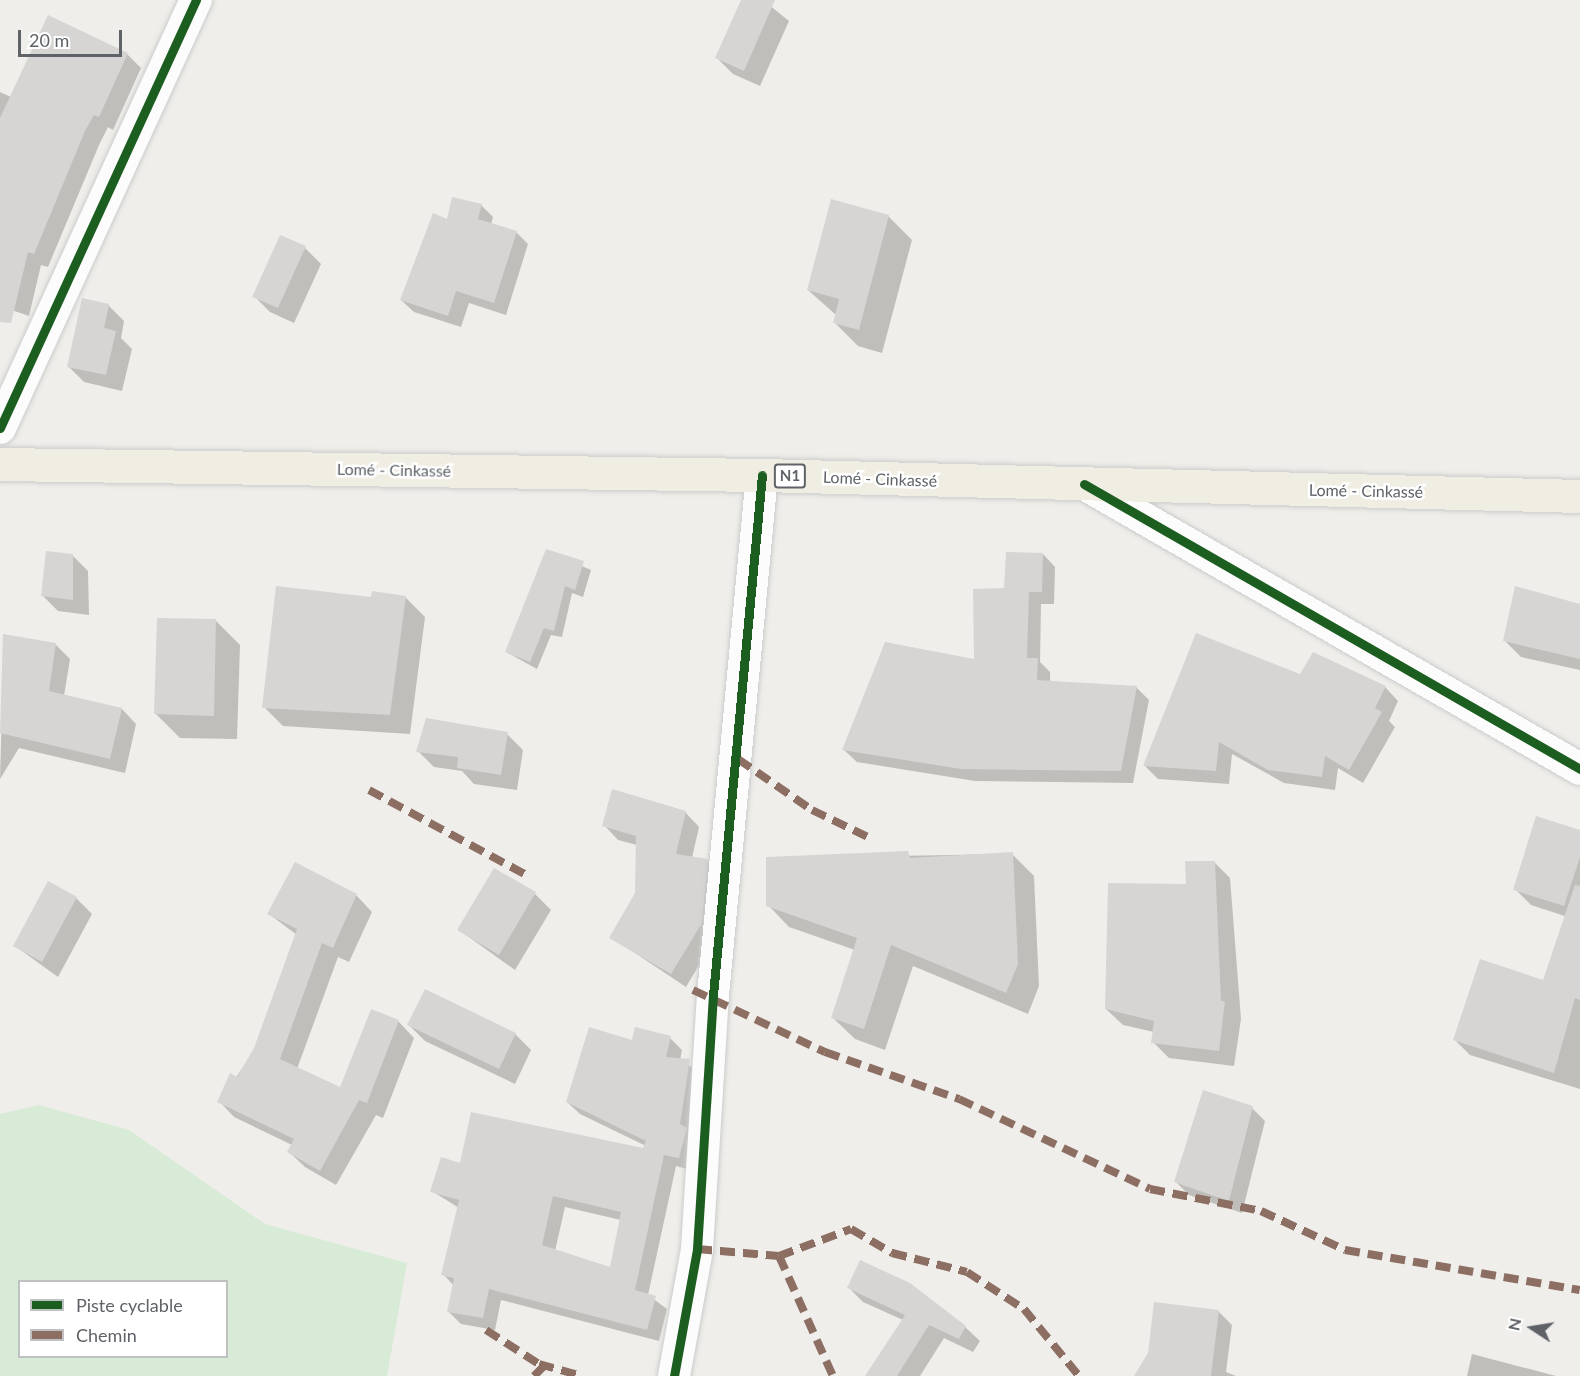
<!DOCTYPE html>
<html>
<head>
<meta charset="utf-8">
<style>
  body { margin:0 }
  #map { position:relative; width:1580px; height:1376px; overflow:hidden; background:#efeeea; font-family:Lato,sans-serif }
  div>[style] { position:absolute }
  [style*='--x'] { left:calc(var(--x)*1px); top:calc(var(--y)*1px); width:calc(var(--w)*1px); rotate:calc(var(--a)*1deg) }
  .green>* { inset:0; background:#d8ebd6 }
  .shadow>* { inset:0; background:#0003 }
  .building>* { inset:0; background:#d6d5d3 }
  .roads { filter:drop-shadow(0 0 2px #cbcccc) drop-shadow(0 0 2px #cbcccc) }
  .street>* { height:32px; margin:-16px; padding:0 16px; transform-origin:16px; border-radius:16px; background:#fdfcfc }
  .highway>* { height:33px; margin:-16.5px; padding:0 16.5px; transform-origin:16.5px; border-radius:16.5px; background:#f0ede3 }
  .quiet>* { height:8px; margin-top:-4px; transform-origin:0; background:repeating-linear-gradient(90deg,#8d6e63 0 15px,transparent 0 23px) }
  .cycleway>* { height:9px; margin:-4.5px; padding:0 4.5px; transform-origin:4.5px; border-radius:4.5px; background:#1b5e20 }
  span { translate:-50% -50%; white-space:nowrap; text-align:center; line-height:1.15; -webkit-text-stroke:5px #fff; paint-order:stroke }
  .shield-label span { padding:2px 4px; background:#fff; border:2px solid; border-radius:4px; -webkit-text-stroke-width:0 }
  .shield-label { font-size:15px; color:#5f6368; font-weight:700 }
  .street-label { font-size:16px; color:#5f6368 }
  .legend { position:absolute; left:18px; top:1280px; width:210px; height:78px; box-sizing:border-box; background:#fff; border:2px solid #bfc1c3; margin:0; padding:8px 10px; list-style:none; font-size:18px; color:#5f6368 }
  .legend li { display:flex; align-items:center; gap:12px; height:30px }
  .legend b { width:30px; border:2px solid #bfc1c3 }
  .north { position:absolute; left:1502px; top:1298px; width:60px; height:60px; -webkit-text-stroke:4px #fff; paint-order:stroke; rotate:282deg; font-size:16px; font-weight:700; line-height:24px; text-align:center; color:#5f6368 }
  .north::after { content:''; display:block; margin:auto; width:21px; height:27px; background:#5f6368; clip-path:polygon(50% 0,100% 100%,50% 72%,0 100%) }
  .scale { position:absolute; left:18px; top:30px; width:104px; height:27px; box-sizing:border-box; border:3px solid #5f6368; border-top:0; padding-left:8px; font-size:18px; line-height:21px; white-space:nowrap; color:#5f6368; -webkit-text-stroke:4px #fff; paint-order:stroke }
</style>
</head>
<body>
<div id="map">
  <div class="green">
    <div style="clip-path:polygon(evenodd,39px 1105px,129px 1130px,265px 1224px,407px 1263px,387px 1376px,0 1376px,0 1114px,39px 1105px,20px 1282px,226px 1282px,226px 1356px,20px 1356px,20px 1282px)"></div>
  </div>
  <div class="shadow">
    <div style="clip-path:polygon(743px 0,763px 0,789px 21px,760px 86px,733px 74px,717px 58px)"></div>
    <div style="clip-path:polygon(49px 17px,127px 54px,141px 68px,113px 130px,108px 127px,99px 145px,48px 267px,41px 265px,29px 316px,0 306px,0 92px,11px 97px)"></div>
    <div style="clip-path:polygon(481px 205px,493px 217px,491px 224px,516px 232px,528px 244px,506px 315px,469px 303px,461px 327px,414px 312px,401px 300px)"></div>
    <div style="clip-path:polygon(888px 216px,912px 240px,882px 353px,858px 346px,834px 322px,836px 315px,808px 290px)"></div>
    <div style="clip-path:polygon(305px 248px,321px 264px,294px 323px,270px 312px,254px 296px)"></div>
    <div style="clip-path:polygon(108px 305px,124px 321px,121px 338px,132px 349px,122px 391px,84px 382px,68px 366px)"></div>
    <div style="clip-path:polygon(547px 551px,591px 570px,583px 597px,572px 593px,562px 637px,551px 635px,537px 669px,506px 652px)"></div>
    <div style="clip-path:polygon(1043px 554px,1055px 567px,1054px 604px,1041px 604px,1040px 662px,1050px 672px,1050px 682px,1136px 687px,1149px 700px,1133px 783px,975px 781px,857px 762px,844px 750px,976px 661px)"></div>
    <div style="clip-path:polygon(72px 555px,88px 571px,89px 615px,58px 611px,42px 595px)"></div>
    <div style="clip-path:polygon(405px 597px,425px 617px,410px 734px,283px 726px,264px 707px,373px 599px)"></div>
    <div style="clip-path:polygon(1580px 604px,1580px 670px,1521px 657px,1505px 641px)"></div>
    <div style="clip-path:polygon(216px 621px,240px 645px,237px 739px,180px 738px,156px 714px)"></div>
    <div style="clip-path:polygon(4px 636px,55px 644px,70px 659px,64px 696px,122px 709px,136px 724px,125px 773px,19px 748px,0 779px)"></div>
    <div style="clip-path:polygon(1385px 687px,1398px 701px,1389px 721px,1395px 727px,1363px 783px,1338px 768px,1335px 790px,1284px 783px,1232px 754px,1229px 784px,1158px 779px,1145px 766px)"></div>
    <div style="clip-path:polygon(507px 734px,523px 750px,517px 790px,474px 784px,462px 771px,434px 767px,418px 751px)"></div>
    <div style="clip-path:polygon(685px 812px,699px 827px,692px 858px,707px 860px,721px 875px,715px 938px,686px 987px,611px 937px,637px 894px,637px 845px,618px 840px,604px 825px)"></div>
    <div style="clip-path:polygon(1580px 831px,1580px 921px,1531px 905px,1515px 889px)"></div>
    <div style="clip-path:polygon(1012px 854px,1034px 876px,1039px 986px,1028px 1014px,913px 966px,885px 1050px,855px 1039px,833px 1018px,855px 950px,789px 927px,768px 905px,768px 858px)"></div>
    <div style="clip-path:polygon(1214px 862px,1230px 878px,1241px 1019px,1234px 1066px,1169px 1058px,1153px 1042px,1154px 1032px,1123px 1025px,1106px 1009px,1187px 886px)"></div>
    <div style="clip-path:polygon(295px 864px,357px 896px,372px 912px,349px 962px,338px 957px,297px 1069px,341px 1089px,372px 1011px,399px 1022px,414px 1038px,383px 1118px,376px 1115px,336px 1185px,305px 1167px,289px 1152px,292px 1145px,234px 1117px,219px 1101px,256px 1049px,297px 935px,269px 914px)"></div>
    <div style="clip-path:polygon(535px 894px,551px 910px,515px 970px,459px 930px)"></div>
    <div style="clip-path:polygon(76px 898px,92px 914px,58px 977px,15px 946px)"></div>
    <div style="clip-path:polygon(1580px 937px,1580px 1089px,1470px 1055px,1455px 1040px,1544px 981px)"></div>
    <div style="clip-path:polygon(409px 1025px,515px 1034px,531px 1050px,515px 1084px,425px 1041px)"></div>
    <div style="clip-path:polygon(evenodd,670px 1038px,682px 1050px,680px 1060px,701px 1073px,691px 1170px,676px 1166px,648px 1295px,667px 1309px,659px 1341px,501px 1300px,495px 1330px,461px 1324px,449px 1312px,454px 1286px,443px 1274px,459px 1208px,432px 1191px,461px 1165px,644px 1150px,646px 1146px,580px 1114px,567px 1102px,633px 1042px,670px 1038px,565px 1207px,621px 1220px,611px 1268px,555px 1251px,565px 1207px)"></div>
    <div style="clip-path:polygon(1252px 1108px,1265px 1121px,1242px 1213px,1189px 1195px,1176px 1182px)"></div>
    <div style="clip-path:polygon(849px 1288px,965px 1327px,980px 1341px,973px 1352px,944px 1338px,920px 1376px,867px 1376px,903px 1320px,863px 1302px)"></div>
    <div style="clip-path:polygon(1218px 1311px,1232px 1325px,1226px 1372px,1236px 1376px,1147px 1376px)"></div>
    <div style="clip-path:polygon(1472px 1354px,1556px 1376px,1467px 1376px)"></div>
  </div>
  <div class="building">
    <div style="clip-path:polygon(741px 0,775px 0,744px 71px,715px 58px)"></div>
    <div style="clip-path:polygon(48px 15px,128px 53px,99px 117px,94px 115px,85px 131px,34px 254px,28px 252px,11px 323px,0 322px,0 118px)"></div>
    <div style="clip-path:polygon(452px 197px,482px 204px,478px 219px,517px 231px,494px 303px,456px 291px,448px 316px,400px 300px,433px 213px,447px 219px)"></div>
    <div style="clip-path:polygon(831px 199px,889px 215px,859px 330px,833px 323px,839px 299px,807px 290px)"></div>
    <div style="clip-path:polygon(280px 235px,306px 246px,278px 308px,252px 297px)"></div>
    <div style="clip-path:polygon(82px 298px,109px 304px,104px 328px,116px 331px,106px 375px,67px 367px)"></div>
    <div style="clip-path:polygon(546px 549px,584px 561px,575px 590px,565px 586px,554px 631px,544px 628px,530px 662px,505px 652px)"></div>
    <div style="clip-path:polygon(46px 551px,73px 554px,73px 600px,41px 596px)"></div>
    <div style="clip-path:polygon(1006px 552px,1043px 553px,1042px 592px,1029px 592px,1027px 658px,1038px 658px,1037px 680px,1137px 686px,1121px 771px,961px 769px,842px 750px,885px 642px,974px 659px,973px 589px,1004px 588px)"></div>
    <div style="clip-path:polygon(276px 586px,371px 597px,372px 591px,406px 596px,390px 715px,262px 708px)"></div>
    <div style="clip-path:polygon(1515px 586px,1580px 604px,1580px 659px,1503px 641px)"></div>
    <div style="clip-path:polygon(157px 618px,216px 619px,214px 716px,154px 714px)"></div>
    <div style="clip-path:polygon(1196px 633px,1300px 674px,1313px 652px,1386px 686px,1375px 708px,1382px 712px,1349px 770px,1325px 756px,1322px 777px,1268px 770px,1219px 742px,1216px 771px,1143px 766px)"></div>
    <div style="clip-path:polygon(3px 634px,56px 643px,49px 691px,122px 708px,110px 759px,0 733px)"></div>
    <div style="clip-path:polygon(426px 718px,508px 732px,501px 775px,457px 768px,458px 757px,416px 752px)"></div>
    <div style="clip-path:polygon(612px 789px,686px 811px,676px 854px,708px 859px,702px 923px,671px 974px,609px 938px,635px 893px,636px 836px,602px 826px)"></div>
    <div style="clip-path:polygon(1536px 816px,1580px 830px,1580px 857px,1564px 906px,1513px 890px)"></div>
    <div style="clip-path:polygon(908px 851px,910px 858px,1013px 852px,1018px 964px,1006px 993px,891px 945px,864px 1029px,831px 1018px,857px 938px,766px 906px,766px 857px)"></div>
    <div style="clip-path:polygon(1185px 861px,1215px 861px,1221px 1001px,1225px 1001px,1219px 1051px,1151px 1043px,1154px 1021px,1105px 1009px,1108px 883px,1186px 884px)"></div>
    <div style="clip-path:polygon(295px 862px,357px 894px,333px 948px,322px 943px,280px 1059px,340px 1087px,371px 1009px,399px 1020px,367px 1103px,359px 1100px,320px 1171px,287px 1152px,294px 1139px,217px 1102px,230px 1073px,237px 1077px,254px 1048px,297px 929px,267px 914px)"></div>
    <div style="clip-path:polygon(494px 868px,536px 892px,499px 955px,457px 930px)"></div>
    <div style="clip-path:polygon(48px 881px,77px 897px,42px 962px,13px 946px)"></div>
    <div style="clip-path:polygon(1575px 885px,1580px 886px,1580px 1000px,1575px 998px,1554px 1073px,1453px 1040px,1480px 959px,1543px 980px)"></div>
    <div style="clip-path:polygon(425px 989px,516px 1033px,499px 1069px,407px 1025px)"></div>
    <div style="clip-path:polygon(evenodd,589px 1027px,632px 1040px,635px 1027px,671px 1036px,666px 1057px,690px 1059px,680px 1124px,687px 1128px,679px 1158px,664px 1155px,635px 1290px,656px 1296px,647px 1330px,489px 1289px,483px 1318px,447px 1312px,454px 1278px,441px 1275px,459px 1200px,430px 1192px,441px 1157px,460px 1163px,471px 1112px,643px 1148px,646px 1141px,566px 1102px,589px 1027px,553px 1196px,621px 1212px,610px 1267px,542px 1245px,553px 1196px)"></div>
    <div style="clip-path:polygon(1203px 1090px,1253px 1106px,1229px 1201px,1174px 1182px)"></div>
    <div style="clip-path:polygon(860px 1260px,910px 1283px,966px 1326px,959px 1339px,929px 1325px,897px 1376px,865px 1376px,905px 1315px,847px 1288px)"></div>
    <div style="clip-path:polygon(1154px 1302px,1219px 1310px,1211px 1376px,1134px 1376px,1148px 1353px)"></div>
  </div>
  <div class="roads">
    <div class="street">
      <div style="--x:0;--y:428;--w:471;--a:-65.4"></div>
      <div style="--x:1084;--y:484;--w:572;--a:29.88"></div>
      <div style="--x:674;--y:1376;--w:129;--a:-79.7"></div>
      <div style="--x:697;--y:1249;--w:255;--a:-86.4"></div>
      <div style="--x:713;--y:995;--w:522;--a:-84.62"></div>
    </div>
    <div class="highway">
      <div style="--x:0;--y:464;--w:762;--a:0.83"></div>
      <div style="--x:762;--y:475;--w:818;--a:1.47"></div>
    </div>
  </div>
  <div class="quiet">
    <div style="--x:738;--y:759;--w:90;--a:34.6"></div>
    <div style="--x:812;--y:810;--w:67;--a:25.8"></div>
    <div style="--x:369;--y:790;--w:181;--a:28.4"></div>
    <div style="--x:693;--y:990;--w:146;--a:25.2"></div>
    <div style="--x:825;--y:1052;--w:142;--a:19.3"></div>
    <div style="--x:959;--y:1099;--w:211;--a:25.2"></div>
    <div style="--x:1150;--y:1189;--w:113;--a:11.2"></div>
    <div style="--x:1261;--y:1211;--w:93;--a:24.9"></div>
    <div style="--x:1345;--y:1250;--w:238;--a:9.7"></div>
    <div style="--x:697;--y:1249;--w:82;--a:4.9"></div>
    <div style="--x:779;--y:1256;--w:77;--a:-20.6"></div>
    <div style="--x:851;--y:1229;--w:48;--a:30.3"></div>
    <div style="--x:892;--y:1253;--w:77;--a:14.2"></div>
    <div style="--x:967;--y:1272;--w:68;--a:33"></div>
    <div style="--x:1024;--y:1309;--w:87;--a:50.6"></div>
    <div style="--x:779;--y:1256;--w:132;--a:65.8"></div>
    <div style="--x:486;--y:1330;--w:63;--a:32.7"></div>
    <div style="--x:539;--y:1364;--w:45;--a:15.6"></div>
    <div style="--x:534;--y:1376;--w:14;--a:-45"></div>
  </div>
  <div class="cycleway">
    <div style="--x:0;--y:428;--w:471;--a:-65.4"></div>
    <div style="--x:1084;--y:484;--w:572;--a:29.88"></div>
    <div style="--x:674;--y:1376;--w:129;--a:-79.7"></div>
    <div style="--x:697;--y:1249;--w:255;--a:-86.4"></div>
    <div style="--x:713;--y:995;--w:522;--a:-84.62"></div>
  </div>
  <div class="shield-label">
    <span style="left:790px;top:476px">N1</span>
  </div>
  <div class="street-label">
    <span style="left:394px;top:470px;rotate:1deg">Lomé - Cinkassé</span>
    <span style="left:880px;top:479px;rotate:2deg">Lomé - Cinkassé</span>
    <span style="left:1366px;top:491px;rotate:1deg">Lomé - Cinkassé</span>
  </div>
  <ul class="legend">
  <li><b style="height:8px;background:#1b5e20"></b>Piste cyclable</li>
  <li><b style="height:8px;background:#8d6e63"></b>Chemin</li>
  </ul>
  <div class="north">N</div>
  <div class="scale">20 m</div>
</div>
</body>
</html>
